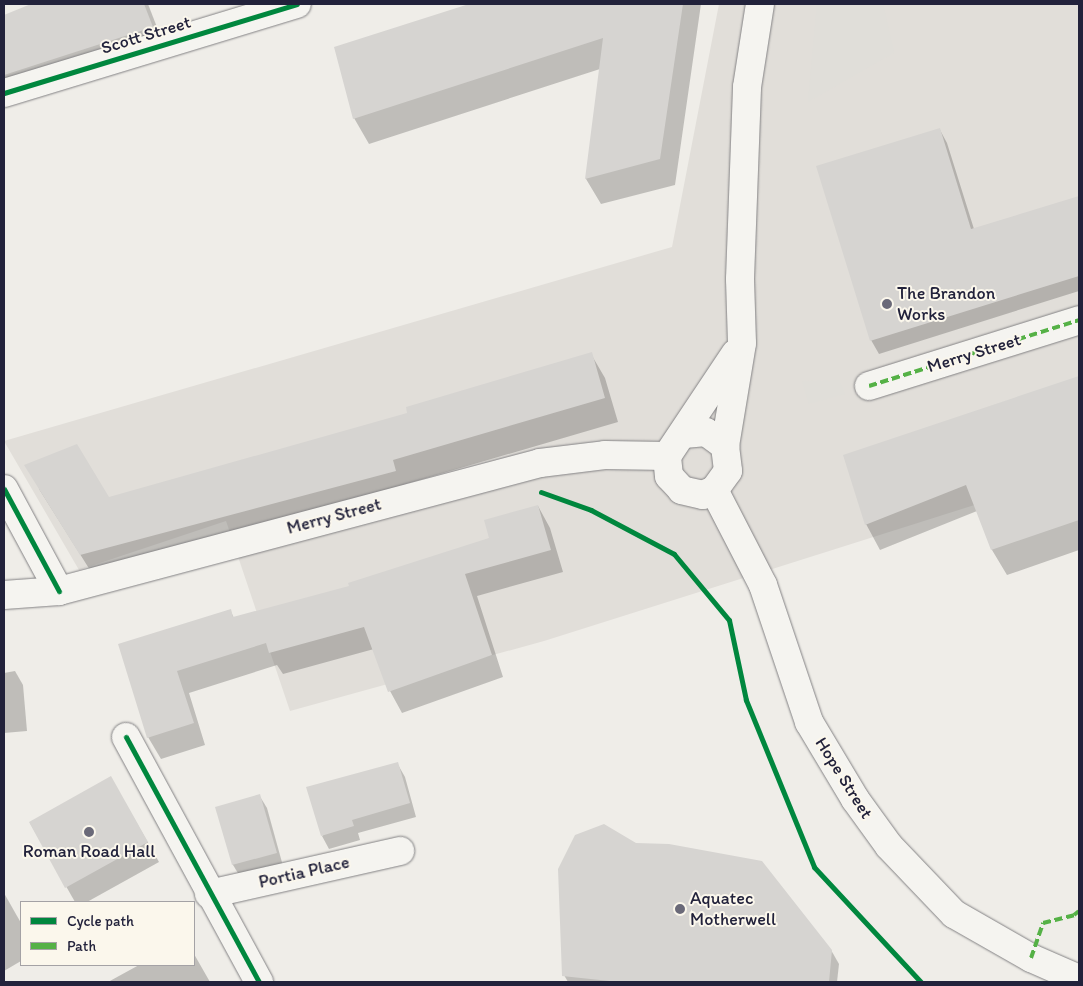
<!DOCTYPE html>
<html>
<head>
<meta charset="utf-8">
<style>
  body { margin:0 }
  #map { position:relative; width:1083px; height:986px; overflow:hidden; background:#efede8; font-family:Itim,sans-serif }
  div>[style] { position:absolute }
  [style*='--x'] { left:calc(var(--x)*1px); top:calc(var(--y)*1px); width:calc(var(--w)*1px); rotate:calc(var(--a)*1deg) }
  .built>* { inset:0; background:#e1ded9 }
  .green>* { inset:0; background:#e0ded9 }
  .shadow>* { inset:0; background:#0003 }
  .building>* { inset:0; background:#d6d4d1 }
  .roads { filter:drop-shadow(0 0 1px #838284) drop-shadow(0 0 1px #838284) }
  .street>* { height:28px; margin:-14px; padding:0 14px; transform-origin:14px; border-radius:14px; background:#f5f4f0 }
  .primary>* { height:28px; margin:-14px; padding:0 14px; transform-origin:14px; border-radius:14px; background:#f5f4f0 }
  .quiet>* { height:4px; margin-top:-2px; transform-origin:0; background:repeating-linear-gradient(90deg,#55b146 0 8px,transparent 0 12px) }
  .cycleway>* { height:5px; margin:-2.5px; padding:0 2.5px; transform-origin:2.5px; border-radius:2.5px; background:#00873e }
  .dots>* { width:14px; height:14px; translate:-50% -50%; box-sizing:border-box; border:2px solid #fbf7ec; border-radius:50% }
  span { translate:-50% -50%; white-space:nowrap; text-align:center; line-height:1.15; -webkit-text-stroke:4px #fbf7ec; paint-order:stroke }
  .street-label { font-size:18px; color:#22223b }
  .poi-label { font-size:18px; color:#22223b }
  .left { translate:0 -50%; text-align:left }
  .frame { position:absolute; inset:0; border:5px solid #22223b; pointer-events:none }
  .legend { position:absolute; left:20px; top:901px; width:175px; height:65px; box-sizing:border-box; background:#fbf7ec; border:1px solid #a4a2a5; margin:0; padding:6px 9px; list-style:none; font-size:15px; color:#22223b }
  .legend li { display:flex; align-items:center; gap:10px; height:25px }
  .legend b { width:25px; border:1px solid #a4a2a5 }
</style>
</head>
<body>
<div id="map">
  <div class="built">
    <div style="clip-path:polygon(719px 4px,1079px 4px,1079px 472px,544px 641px,290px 711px,226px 521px,79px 570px,4px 441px,672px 247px)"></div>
  </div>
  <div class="green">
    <div style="clip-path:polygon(817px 4px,883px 4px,894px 53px,808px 102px)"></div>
    <div style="clip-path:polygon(839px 380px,845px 394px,809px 404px,802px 381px)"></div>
  </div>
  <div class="shadow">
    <div style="clip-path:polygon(35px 4px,148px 4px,167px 53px,4px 105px,4px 16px)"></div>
    <div style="clip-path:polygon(473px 4px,701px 4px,675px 185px,601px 204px,586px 179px,600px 69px,369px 144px,354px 118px,335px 48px)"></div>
    <div style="clip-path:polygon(940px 130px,947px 143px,974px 229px,1079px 197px,1079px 291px,879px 354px,871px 340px)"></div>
    <div style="clip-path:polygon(591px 354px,605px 378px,618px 422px,406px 484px,409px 495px,95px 578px,39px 489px,109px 499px,409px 414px)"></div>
    <div style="clip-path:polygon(1079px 377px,1079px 550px,1007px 575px,992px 550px,977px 511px,880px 550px,866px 524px,844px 456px)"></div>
    <div style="clip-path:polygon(538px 506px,550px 528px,563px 572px,477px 596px,503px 677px,402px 713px,390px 691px,374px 649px,283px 674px,277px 665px,189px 693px,205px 745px,161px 759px,148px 737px,120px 645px,230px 610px,234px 618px,351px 587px,491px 538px)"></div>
    <div style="clip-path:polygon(15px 671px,23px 685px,27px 731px,4px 733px,4px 673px)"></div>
    <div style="clip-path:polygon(397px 763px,405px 777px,416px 817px,358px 833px,360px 840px,329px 849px,322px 836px)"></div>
    <div style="clip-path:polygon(111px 778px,159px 862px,87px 902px,75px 902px,30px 823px)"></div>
    <div style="clip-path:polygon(259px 795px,267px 808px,283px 866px,241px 878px,233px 865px,216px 808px)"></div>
    <div style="clip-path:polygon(636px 845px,831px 950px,839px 964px,837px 982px,568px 982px,564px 975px)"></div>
    <div style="clip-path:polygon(4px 893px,21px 923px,21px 961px,4px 971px)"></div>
    <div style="clip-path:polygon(194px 954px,210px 982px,108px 982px,139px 965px,194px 965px)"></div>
  </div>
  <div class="building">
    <div style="clip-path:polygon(31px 4px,144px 4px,153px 27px,4px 75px,4px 15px)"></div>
    <div style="clip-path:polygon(469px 4px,683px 4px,660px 159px,585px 179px,603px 38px,353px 119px,334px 47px)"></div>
    <div style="clip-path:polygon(940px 128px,971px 229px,1079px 196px,1079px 276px,870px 341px,816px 166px)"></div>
    <div style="clip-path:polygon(592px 352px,605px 398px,393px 460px,396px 471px,80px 555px,24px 465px,77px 444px,109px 497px,407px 413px,406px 407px)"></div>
    <div style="clip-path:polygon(1079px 376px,1079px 520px,991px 550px,966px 485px,865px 525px,843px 455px)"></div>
    <div style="clip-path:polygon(538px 505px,551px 550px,465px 574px,492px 655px,388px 692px,364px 627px,269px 653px,266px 643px,177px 671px,194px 723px,147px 738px,118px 644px,231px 609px,233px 617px,349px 586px,348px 583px,489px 538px,484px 520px)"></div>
    <div style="clip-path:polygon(398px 762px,410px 803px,352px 820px,354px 826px,321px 836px,306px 787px)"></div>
    <div style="clip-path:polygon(111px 776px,148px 842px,65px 888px,29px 822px)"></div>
    <div style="clip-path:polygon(260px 794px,277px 853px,232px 865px,215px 807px)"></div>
    <div style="clip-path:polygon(604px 824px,636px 843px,669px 844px,762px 861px,832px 950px,829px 982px,619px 982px,562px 976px,558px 869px,575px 835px)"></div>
  </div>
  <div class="roads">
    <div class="street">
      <div style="--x:4;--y:93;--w:306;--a:-16.9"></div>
      <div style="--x:869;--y:386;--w:220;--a:-17.4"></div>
      <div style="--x:4;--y:489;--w:116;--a:61.7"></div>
      <div style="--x:126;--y:737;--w:279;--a:61.5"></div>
      <div style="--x:209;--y:894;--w:196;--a:-12.7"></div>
    </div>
    <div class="primary">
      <div style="--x:684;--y:434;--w:22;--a:-5"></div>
      <div style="--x:706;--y:432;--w:24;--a:36"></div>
      <div style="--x:725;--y:446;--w:25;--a:83"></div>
      <div style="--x:728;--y:471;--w:24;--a:126"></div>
      <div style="--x:714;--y:490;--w:12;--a:156"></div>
      <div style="--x:703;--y:495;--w:22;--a:-167"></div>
      <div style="--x:682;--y:490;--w:19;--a:-133"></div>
      <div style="--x:669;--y:476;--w:20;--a:-96"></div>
      <div style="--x:667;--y:456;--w:123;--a:-56.3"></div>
      <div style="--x:725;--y:446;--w:104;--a:-80.6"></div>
      <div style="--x:742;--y:343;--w:64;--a:-91.8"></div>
      <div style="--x:740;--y:279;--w:192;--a:-87.9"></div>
      <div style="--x:747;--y:87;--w:84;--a:-81.1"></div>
      <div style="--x:714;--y:490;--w:107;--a:62.7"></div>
      <div style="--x:763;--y:585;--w:145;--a:71.4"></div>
      <div style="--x:809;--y:722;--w:90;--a:59.1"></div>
      <div style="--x:855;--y:799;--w:58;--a:54.1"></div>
      <div style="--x:889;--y:846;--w:94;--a:46.3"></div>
      <div style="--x:954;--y:914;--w:89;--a:29.7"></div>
      <div style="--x:1031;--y:958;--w:52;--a:23.6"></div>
      <div style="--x:4;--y:595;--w:55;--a:-4.2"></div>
      <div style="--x:59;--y:591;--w:498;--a:-14.9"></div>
      <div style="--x:540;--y:463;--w:65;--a:-7"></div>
      <div style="--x:605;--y:455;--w:62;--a:0.9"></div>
    </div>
  </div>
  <div class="quiet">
    <div style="--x:869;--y:386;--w:220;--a:-17.4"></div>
    <div style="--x:1031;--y:958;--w:37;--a:-71"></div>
    <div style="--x:1043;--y:923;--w:32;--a:-14"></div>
    <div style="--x:1074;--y:915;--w:6;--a:-39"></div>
  </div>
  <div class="cycleway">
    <div style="--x:4;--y:93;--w:306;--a:-16.9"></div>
    <div style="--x:4;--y:489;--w:116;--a:61.7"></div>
    <div style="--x:541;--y:492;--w:53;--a:19.8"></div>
    <div style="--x:591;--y:510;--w:94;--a:27.9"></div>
    <div style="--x:674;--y:554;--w:86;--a:50.2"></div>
    <div style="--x:729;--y:620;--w:82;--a:78"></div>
    <div style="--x:746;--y:700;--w:180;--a:67.8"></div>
    <div style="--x:814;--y:867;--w:157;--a:47.1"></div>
    <div style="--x:126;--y:737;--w:279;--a:61.5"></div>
  </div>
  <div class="dots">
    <div style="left:887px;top:304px;background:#6a6978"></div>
    <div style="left:89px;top:832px;background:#6a6978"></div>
    <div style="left:680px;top:909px;background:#6a6978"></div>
  </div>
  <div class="street-label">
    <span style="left:146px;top:35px;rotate:-17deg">Scott Street</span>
    <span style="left:974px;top:353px;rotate:-17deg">Merry Street</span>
    <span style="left:334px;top:516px;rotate:-15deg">Merry Street</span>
    <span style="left:844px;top:778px;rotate:58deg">Hope Street</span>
    <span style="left:304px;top:872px;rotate:-13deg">Portia Place</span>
  </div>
  <div class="poi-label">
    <span class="left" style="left:897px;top:304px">The Brandon<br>Works</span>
    <span style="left:89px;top:851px">Roman Road Hall</span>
    <span class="left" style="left:690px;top:909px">Aquatec<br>Motherwell</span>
  </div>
  <div class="frame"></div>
  <ul class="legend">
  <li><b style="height:6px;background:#00873e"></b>Cycle path</li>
  <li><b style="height:6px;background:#55b146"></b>Path</li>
  </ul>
</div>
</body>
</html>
